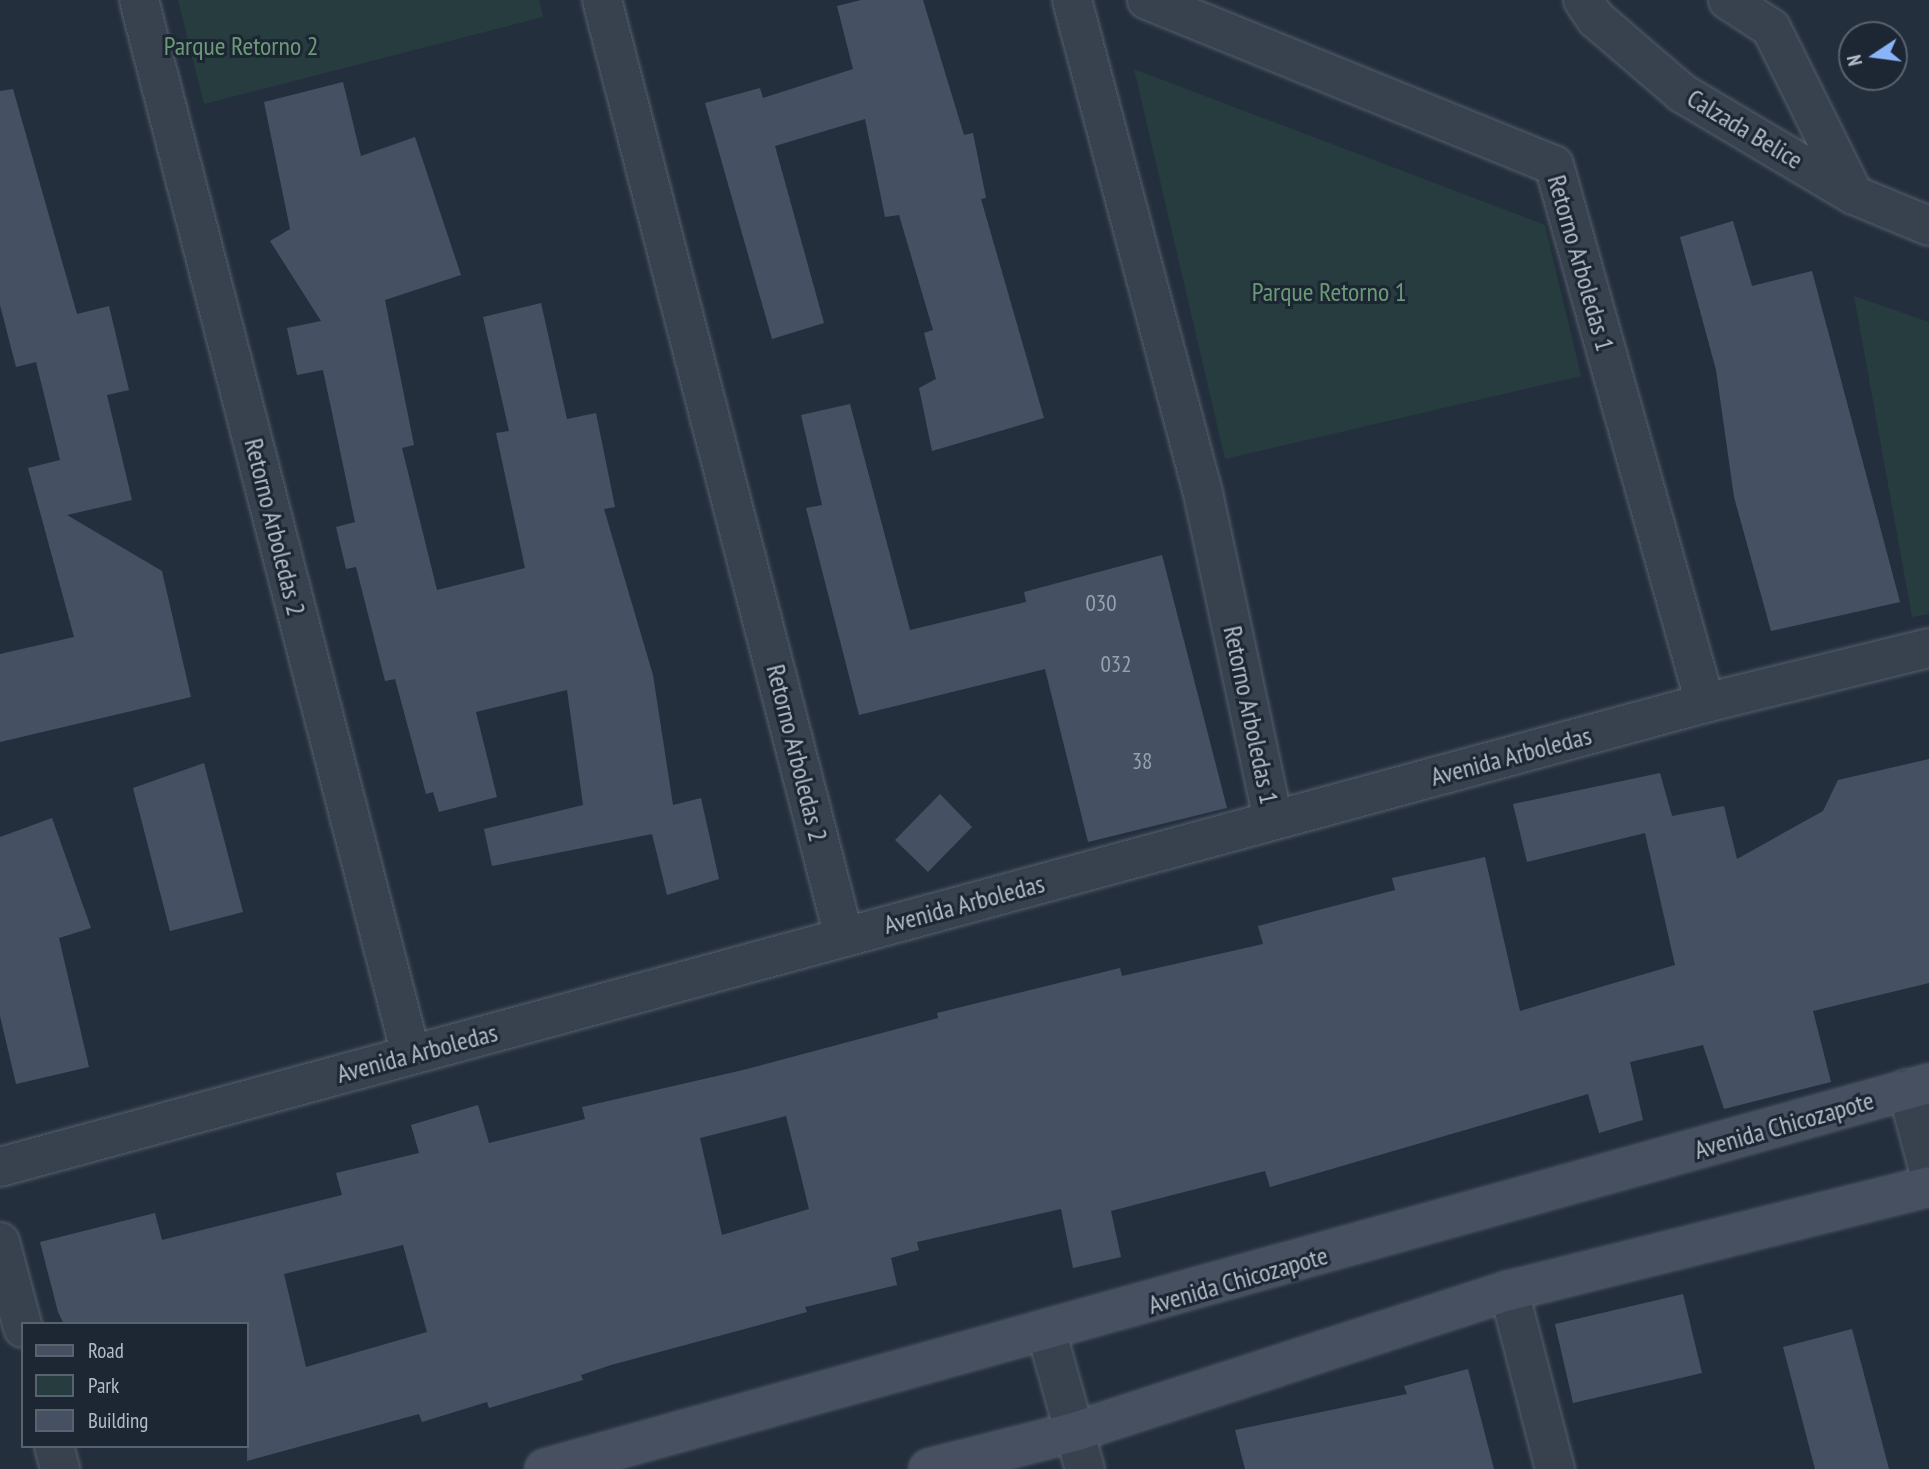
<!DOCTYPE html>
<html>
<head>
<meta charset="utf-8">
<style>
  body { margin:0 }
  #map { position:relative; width:1929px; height:1469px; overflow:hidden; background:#242f3e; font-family:"PT Sans Narrow",sans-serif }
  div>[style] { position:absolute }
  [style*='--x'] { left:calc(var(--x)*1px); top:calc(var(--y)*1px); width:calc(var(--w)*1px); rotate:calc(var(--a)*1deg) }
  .green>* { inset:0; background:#263c3f }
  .building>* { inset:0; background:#455162 }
  .roads { filter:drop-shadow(0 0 2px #565f6c) drop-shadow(0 0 2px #565f6c) }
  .street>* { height:38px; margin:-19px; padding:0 19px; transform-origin:19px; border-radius:19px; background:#38414e }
  .secondary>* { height:38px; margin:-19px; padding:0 19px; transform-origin:19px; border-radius:19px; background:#465061 }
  span { translate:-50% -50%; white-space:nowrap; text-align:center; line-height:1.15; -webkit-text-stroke:6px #1d2633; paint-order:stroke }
  .number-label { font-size:23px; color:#98a1af }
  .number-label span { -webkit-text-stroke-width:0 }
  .park-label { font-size:26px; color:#6b9a76 }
  .street-label { font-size:26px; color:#b4bcc9 }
  .legend { position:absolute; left:21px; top:1322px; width:228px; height:126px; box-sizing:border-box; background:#1d2633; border:2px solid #59626f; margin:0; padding:9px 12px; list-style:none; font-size:21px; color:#b4bcc9 }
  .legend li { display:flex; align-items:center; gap:14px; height:35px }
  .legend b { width:35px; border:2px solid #59626f }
  .north { position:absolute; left:1838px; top:21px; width:70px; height:70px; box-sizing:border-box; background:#1d2633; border:2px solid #59626f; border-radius:50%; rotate:257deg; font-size:19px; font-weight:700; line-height:28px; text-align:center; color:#b4bcc9 }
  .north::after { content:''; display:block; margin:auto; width:24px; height:32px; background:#8ab4f8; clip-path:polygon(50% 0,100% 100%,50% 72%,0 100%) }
</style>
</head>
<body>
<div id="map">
  <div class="green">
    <div style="clip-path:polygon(178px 0,539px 0,543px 17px,204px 104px)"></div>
    <div style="clip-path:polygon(1134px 69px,1545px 225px,1581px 376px,1225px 459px)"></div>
    <div style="clip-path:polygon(1854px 296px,1929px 322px,1929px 614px,1912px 617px)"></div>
  </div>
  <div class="building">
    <div style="clip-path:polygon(861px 0,923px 0,964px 135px,973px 133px,986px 198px,981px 199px,1044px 418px,932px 451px,919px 388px,936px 379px,924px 333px,933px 330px,899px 215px,885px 217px,865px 119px,775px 146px,824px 323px,772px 339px,705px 103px,760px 88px,763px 98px,853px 69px,837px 6px)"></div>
    <div style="clip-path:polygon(343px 82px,361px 156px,415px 137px,461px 275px,385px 300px,414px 445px,402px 448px,437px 590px,525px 568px,496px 433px,509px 431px,483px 317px,541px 303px,567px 419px,596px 413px,615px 507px,604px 509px,653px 675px,673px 805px,701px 798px,719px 879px,667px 895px,652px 834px,492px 866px,484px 829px,583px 805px,567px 690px,476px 712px,497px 797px,439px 812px,433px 792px,426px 794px,395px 679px,385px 681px,356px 567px,346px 569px,336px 527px,355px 522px,323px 370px,297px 375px,287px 328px,321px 321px,270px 241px,290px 229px,264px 102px)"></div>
    <div style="clip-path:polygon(13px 89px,77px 314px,109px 306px,129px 390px,107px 395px,132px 500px,67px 515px,162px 571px,191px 697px,0 742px,0 654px,74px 637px,28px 468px,60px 460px,36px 362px,16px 367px,0 305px,0 91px)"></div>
    <div style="clip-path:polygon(1733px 221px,1752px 286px,1812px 271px,1900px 602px,1771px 631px,1734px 497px,1716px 370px,1680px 237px)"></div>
    <div style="clip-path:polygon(850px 404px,910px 630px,1026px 602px,1024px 592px,1162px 555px,1227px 808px,1088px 842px,1045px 669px,859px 715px,806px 508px,822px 505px,801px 415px)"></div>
    <div style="clip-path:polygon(evenodd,1929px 759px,1929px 983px,1813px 1011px,1831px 1082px,1724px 1109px,1703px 1045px,1630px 1062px,1643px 1120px,1599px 1133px,1588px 1094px,1270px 1187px,1265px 1171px,1111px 1211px,1121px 1257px,1073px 1268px,1061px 1209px,917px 1242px,919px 1250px,891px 1258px,897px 1285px,805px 1307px,807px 1312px,611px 1365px,581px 1375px,583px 1380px,489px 1408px,487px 1402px,422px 1422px,419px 1414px,247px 1461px,247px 1324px,64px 1324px,58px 1312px,40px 1242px,155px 1213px,162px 1240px,342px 1195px,336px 1173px,419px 1153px,411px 1125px,478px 1105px,489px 1143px,585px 1119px,582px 1107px,743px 1070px,938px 1018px,937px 1013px,1120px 968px,1122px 976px,1263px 944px,1258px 926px,1395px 890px,1392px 878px,1485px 857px,1520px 1011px,1675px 965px,1645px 833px,1527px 862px,1513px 804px,1660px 773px,1672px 816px,1724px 806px,1737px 859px,1823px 811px,1838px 780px,1929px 759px,786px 1116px,809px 1209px,722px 1235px,700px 1138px,786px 1116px,1929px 759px,403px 1245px,427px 1332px,306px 1367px,284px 1274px,403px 1245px)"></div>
    <div style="clip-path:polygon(204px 763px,243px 912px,170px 931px,133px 788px)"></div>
    <div style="clip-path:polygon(940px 794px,972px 827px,928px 872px,895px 840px)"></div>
    <div style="clip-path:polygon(52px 818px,91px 928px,59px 938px,89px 1067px,16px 1084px,0 1016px,0 837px)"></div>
    <div style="clip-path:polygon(1683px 1294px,1702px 1373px,1573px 1403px,1555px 1324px)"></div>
    <div style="clip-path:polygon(1852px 1329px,1889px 1469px,1815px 1469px,1783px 1347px)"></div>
    <div style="clip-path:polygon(1468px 1369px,1494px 1469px,1245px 1469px,1235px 1430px,1407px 1394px,1404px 1386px)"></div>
  </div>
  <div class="roads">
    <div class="street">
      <div style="--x:139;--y:0;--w:1089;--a:75.54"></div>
      <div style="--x:602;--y:0;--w:968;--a:75.52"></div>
      <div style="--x:1072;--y:0;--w:510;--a:75.12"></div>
      <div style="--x:1203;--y:493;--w:334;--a:77.9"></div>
      <div style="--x:1147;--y:0;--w:439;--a:22.1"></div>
      <div style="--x:1554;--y:165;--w:559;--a:74.32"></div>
      <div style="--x:1583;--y:0;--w:23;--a:56"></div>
      <div style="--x:1596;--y:19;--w:113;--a:40.7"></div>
      <div style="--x:1682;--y:93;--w:200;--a:30.7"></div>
      <div style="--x:1854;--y:195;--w:81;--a:22.5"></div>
      <div style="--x:1728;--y:0;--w:51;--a:33.1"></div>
      <div style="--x:1771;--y:28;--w:186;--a:63.6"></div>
      <div style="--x:1907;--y:1089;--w:85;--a:75"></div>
      <div style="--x:0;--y:1167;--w:1767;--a:-15.22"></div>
      <div style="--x:1705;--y:703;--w:231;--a:-13.8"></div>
      <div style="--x:0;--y:1242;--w:89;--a:75"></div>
      <div style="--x:1509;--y:1291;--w:184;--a:75.5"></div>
      <div style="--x:1047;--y:1334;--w:140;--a:74.3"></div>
      <div style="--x:54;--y:1446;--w:24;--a:75"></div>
    </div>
    <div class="secondary">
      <div style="--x:545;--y:1469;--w:1437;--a:-15.55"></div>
      <div style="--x:929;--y:1469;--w:150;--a:-14.3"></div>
      <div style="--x:1074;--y:1432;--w:457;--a:-18"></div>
      <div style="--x:1509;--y:1291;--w:433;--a:-14"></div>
    </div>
  </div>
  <div class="number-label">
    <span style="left:1101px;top:603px">030</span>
    <span style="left:1116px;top:664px">032</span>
    <span style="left:1142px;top:761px">38</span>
  </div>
  <div class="park-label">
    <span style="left:241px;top:46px">Parque Retorno 2</span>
    <span style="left:1329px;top:292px">Parque Retorno 1</span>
  </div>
  <div class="street-label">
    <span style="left:1745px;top:129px;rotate:31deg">Calzada Belice</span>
    <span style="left:1581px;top:263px;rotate:74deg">Retorno Arboledas 1</span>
    <span style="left:275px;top:527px;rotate:76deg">Retorno Arboledas 2</span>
    <span style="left:1251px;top:715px;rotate:78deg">Retorno Arboledas 1</span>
    <span style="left:797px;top:753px;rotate:76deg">Retorno Arboledas 2</span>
    <span style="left:1511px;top:756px;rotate:-15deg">Avenida Arboledas</span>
    <span style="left:964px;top:904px;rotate:-15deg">Avenida Arboledas</span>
    <span style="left:417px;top:1053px;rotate:-15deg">Avenida Arboledas</span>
    <span style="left:1784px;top:1125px;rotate:-16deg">Avenida Chicozapote</span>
    <span style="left:1238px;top:1280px;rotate:-16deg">Avenida Chicozapote</span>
  </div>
  <ul class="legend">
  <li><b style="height:9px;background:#465061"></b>Road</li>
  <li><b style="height:19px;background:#263c3f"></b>Park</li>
  <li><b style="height:19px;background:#455162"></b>Building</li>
  </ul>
  <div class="north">N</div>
</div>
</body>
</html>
